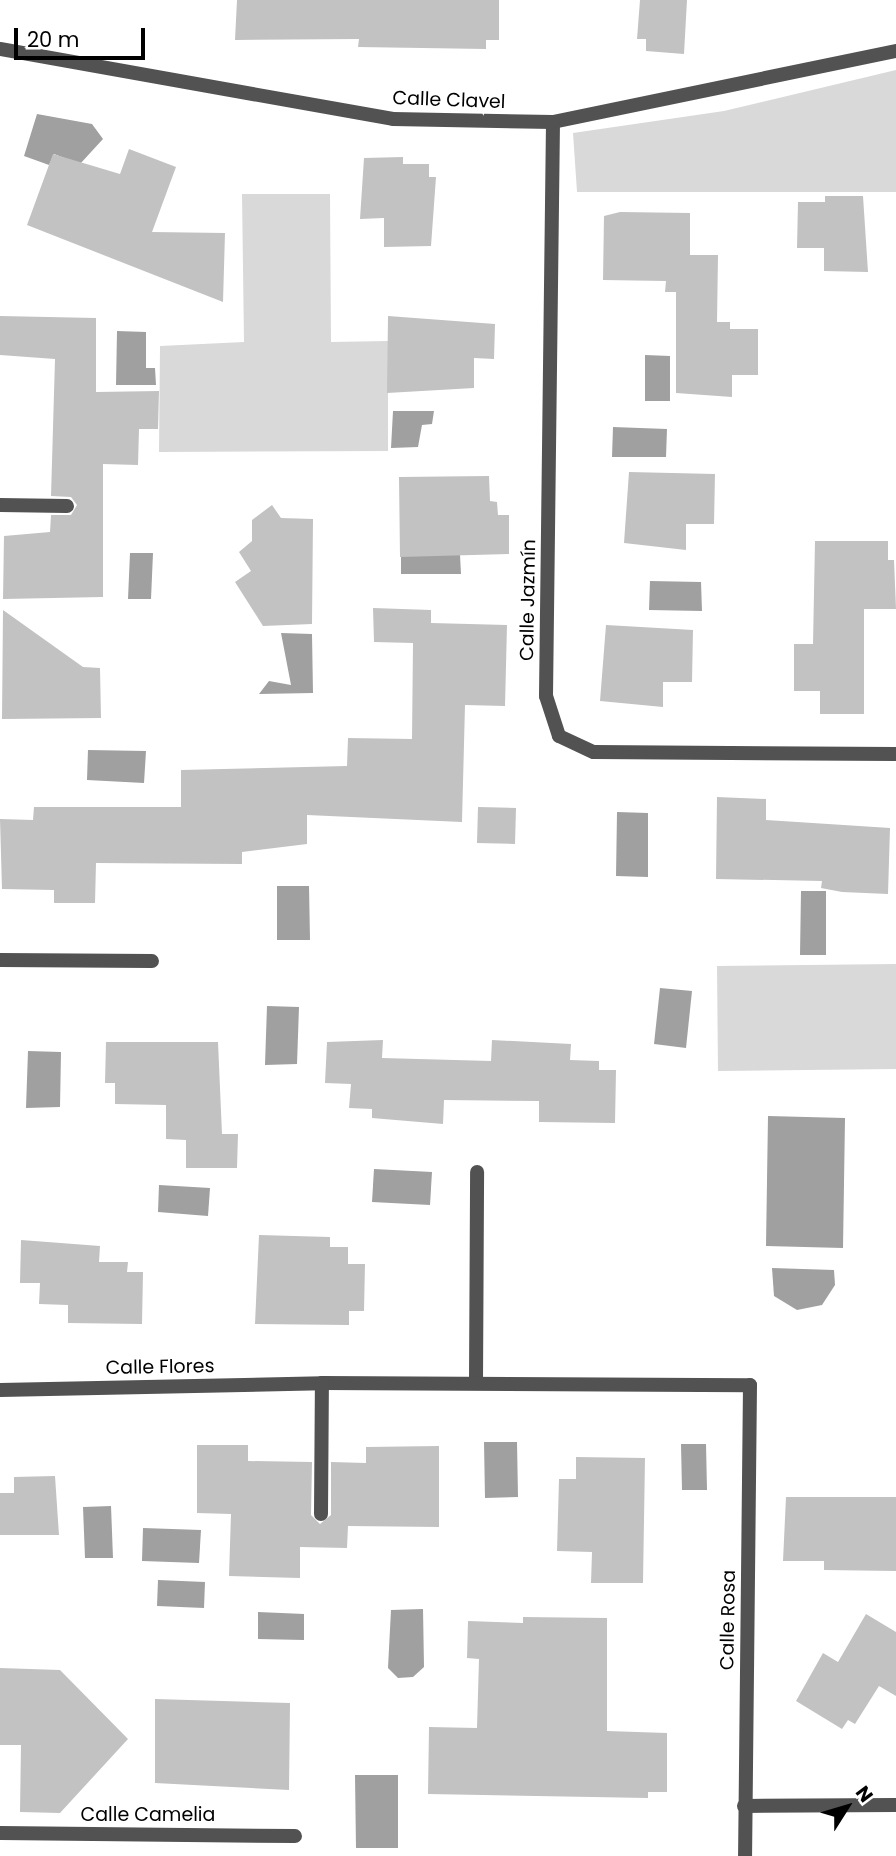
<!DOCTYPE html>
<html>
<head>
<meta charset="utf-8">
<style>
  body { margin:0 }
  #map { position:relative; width:896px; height:1856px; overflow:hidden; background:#fff; font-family:Poppins,sans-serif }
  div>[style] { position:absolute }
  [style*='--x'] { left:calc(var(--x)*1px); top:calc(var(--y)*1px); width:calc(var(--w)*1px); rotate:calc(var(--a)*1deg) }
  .green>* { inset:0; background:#d9d9d9 }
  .water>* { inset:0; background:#a0a0a0 }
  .building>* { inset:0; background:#c2c2c2 }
  .minor>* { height:14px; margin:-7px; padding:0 7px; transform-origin:7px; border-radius:7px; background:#525252 }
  span { translate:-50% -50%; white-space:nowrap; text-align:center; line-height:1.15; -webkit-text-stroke:7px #fff; paint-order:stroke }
  .street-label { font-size:19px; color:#000 }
  .north { position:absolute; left:812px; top:1772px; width:70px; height:70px; -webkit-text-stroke:5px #fff; paint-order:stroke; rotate:53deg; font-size:19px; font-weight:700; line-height:28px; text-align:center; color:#000 }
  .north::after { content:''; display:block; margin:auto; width:24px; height:32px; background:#000; clip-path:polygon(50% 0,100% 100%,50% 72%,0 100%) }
  .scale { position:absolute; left:14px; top:28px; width:131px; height:32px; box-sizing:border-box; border:4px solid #000; border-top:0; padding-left:9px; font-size:21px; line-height:24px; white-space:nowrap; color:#000; -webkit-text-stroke:5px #fff; paint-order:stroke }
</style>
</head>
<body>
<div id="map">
  <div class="green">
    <div style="clip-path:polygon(896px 70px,896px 192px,577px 192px,573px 133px,724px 111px)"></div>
    <div style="clip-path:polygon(242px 194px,330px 194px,331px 342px,388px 341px,388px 451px,159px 452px,160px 346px,244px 342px)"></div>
    <div style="clip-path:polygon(896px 964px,896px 1069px,718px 1071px,717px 966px)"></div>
  </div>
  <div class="water">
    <div style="clip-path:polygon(37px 114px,92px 124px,103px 139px,80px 164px,54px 154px,49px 165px,24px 156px)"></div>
    <div style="clip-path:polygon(117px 331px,146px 332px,146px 368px,155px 368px,156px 385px,116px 385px)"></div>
    <div style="clip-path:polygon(645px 355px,670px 356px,670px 401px,645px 401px)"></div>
    <div style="clip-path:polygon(393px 411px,434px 411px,432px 424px,422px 425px,418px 447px,391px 448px)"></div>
    <div style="clip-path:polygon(613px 427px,667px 429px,666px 457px,612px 457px)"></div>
    <div style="clip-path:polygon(130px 553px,153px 553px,151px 599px,128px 599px)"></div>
    <div style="clip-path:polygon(401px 555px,460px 555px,461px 574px,401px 574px)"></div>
    <div style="clip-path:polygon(650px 581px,701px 582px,702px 611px,649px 610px)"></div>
    <div style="clip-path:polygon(281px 633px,312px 634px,313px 693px,259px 694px,269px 681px,291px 685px)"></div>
    <div style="clip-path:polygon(88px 750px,146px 751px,144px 783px,87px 780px)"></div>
    <div style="clip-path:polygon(617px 812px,648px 813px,648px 877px,616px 876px)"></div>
    <div style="clip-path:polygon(277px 886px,309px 886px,310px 940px,277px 940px)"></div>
    <div style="clip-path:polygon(801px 891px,826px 891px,826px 955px,800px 955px)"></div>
    <div style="clip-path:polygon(660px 988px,692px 991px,686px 1048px,654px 1044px)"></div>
    <div style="clip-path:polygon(267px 1006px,299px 1007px,297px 1064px,265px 1065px)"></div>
    <div style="clip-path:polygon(28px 1051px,61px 1052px,60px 1107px,26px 1108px)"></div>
    <div style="clip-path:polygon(768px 1116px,845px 1118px,843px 1248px,766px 1246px)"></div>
    <div style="clip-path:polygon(374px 1169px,432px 1172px,430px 1205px,372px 1202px)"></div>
    <div style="clip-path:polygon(159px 1185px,210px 1188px,208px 1216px,158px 1212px)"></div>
    <div style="clip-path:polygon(772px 1268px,834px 1270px,835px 1285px,822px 1305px,797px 1310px,774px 1296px)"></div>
    <div style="clip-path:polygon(484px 1442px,517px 1442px,518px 1497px,485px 1498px)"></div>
    <div style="clip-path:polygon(681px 1444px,706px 1444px,707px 1490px,682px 1490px)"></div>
    <div style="clip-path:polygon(111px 1506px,113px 1558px,85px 1558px,83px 1507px)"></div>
    <div style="clip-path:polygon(143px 1528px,201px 1530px,199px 1563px,142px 1561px)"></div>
    <div style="clip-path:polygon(158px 1580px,205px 1582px,204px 1608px,157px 1606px)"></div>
    <div style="clip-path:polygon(423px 1609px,424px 1667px,413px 1677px,398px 1678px,388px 1668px,391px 1610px)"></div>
    <div style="clip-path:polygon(258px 1612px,304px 1614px,304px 1640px,258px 1639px)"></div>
    <div style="clip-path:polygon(355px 1775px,398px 1775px,398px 1848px,356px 1848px)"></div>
  </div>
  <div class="building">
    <div style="clip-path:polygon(237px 0,499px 0,499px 40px,486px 40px,486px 49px,358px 47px,359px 39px,235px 40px)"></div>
    <div style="clip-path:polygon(640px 0,687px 0,684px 54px,646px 51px,646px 39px,637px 39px)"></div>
    <div style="clip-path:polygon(129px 149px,176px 167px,152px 232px,225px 233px,223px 302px,27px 225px,53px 154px,120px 174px)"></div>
    <div style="clip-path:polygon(403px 157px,403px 164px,429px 164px,429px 177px,436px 177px,431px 246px,384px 247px,384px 218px,360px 219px,364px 158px)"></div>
    <div style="clip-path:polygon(825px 196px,863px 196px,868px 272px,824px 271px,824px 248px,797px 248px,798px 202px,825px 202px)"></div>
    <div style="clip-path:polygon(620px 212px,690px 213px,690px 255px,718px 255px,717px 322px,730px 322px,730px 329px,758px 329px,758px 375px,732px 375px,732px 397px,676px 393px,676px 292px,665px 292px,666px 281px,603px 280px,604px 216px)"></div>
    <div style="clip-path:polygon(0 316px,96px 318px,96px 392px,159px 391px,158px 429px,139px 429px,138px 465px,103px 464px,103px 597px,3px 599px,4px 536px,50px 532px,51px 515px,71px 515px,77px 505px,71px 497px,51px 496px,55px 359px,0 355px)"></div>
    <div style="clip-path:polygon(388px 316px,495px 324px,494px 359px,474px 358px,474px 388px,387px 393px)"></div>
    <div style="clip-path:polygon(629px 472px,715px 474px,714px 524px,686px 524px,686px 550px,624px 543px)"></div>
    <div style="clip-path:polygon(489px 476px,490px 501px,497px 502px,498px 515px,509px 515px,509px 554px,400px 557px,399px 477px)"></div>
    <div style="clip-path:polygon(272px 505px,281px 518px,313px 519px,312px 624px,263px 626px,235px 582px,251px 571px,239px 552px,252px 541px,252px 520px)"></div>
    <div style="clip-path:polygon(815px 541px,888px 541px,888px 560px,894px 560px,896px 609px,864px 609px,864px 714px,820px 714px,820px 691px,794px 691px,794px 644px,813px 644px)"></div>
    <div style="clip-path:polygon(373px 608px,431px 610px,431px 623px,507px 625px,505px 706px,465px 705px,462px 822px,307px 815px,307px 844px,242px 852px,242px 864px,96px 863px,95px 903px,54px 903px,54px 890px,2px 889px,0 819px,33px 820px,34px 807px,181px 807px,181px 770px,347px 766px,348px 738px,412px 739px,413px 643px,374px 642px)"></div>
    <div style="clip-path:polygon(3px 610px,83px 667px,100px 668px,101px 718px,2px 719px)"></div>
    <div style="clip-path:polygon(606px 625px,693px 630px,692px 682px,663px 682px,663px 707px,600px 701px)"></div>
    <div style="clip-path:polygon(717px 797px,766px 799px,766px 820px,890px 828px,888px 894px,842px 892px,821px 888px,822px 881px,716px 879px)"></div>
    <div style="clip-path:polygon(478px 807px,516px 808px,515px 844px,477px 843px)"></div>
    <div style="clip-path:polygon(383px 1040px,382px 1058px,491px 1061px,492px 1040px,571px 1044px,570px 1060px,599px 1061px,599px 1070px,616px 1070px,615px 1123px,539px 1122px,539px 1101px,444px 1100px,443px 1124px,372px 1118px,372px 1109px,349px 1108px,351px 1084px,325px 1083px,327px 1042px)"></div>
    <div style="clip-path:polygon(106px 1042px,218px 1042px,222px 1134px,238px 1134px,237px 1168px,186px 1168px,186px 1140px,166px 1139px,166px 1105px,115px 1104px,115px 1083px,105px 1083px)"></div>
    <div style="clip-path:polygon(259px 1235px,330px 1237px,330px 1247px,348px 1247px,348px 1264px,365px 1264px,364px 1311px,349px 1311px,349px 1325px,255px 1324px)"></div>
    <div style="clip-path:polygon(21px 1240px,100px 1246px,99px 1262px,128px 1262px,127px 1272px,143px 1272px,142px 1324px,68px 1323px,68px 1305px,39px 1304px,40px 1283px,20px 1283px)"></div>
    <div style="clip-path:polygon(197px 1445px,248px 1445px,248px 1461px,312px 1462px,311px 1515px,320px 1524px,331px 1515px,331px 1462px,366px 1463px,366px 1447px,439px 1446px,439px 1527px,348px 1526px,347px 1548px,300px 1547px,300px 1578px,229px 1576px,231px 1514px,197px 1513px)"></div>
    <div style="clip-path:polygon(576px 1457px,645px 1458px,643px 1583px,591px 1583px,592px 1552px,557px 1551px,559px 1479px,576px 1479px)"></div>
    <div style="clip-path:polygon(55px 1476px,59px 1535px,0 1535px,0 1493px,14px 1493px,14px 1477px)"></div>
    <div style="clip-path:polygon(786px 1497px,896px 1497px,896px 1571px,824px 1570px,824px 1561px,783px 1561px)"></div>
    <div style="clip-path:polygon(866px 1614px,896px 1632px,896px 1696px,879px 1686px,855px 1724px,848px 1720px,842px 1729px,796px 1701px,823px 1653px,838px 1662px)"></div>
    <div style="clip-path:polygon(523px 1617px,607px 1618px,607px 1731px,667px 1733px,667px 1792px,648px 1792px,648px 1798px,428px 1794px,429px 1727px,477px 1728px,479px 1659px,467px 1658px,468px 1621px,523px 1623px)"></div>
    <div style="clip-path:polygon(0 1668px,60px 1670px,128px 1739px,60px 1813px,20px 1812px,21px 1745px,0 1745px)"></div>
    <div style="clip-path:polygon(155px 1699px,290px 1703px,289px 1790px,155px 1783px)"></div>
  </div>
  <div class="minor">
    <div style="--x:0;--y:49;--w:399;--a:10.1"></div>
    <div style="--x:393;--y:119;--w:160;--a:1.1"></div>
    <div style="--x:553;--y:122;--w:350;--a:-11.7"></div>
    <div style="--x:553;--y:122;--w:574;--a:90.7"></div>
    <div style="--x:546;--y:696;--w:42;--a:72"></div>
    <div style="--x:559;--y:736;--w:38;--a:25"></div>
    <div style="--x:594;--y:752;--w:302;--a:0.4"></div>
    <div style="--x:0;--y:505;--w:67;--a:0.9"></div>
    <div style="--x:0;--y:960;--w:152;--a:0.4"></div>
    <div style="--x:476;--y:1382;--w:210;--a:-89.7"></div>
    <div style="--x:0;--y:1390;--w:322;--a:-1.2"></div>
    <div style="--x:322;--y:1383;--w:428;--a:0.3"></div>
    <div style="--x:750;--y:1385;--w:471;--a:90.6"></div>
    <div style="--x:321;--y:1514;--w:131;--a:-89.6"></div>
    <div style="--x:744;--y:1806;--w:152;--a:-0.4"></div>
    <div style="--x:0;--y:1833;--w:295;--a:0.6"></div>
  </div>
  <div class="street-label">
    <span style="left:449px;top:100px;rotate:2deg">Calle Clavel</span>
    <span style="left:528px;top:600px;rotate:-89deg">Calle Jazmín</span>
    <span style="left:160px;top:1367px;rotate:-1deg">Calle Flores</span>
    <span style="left:728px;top:1620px;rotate:-89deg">Calle Rosa</span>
    <span style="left:148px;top:1815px">Calle Camelia</span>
  </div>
  <div class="north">N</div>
  <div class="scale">20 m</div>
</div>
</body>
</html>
